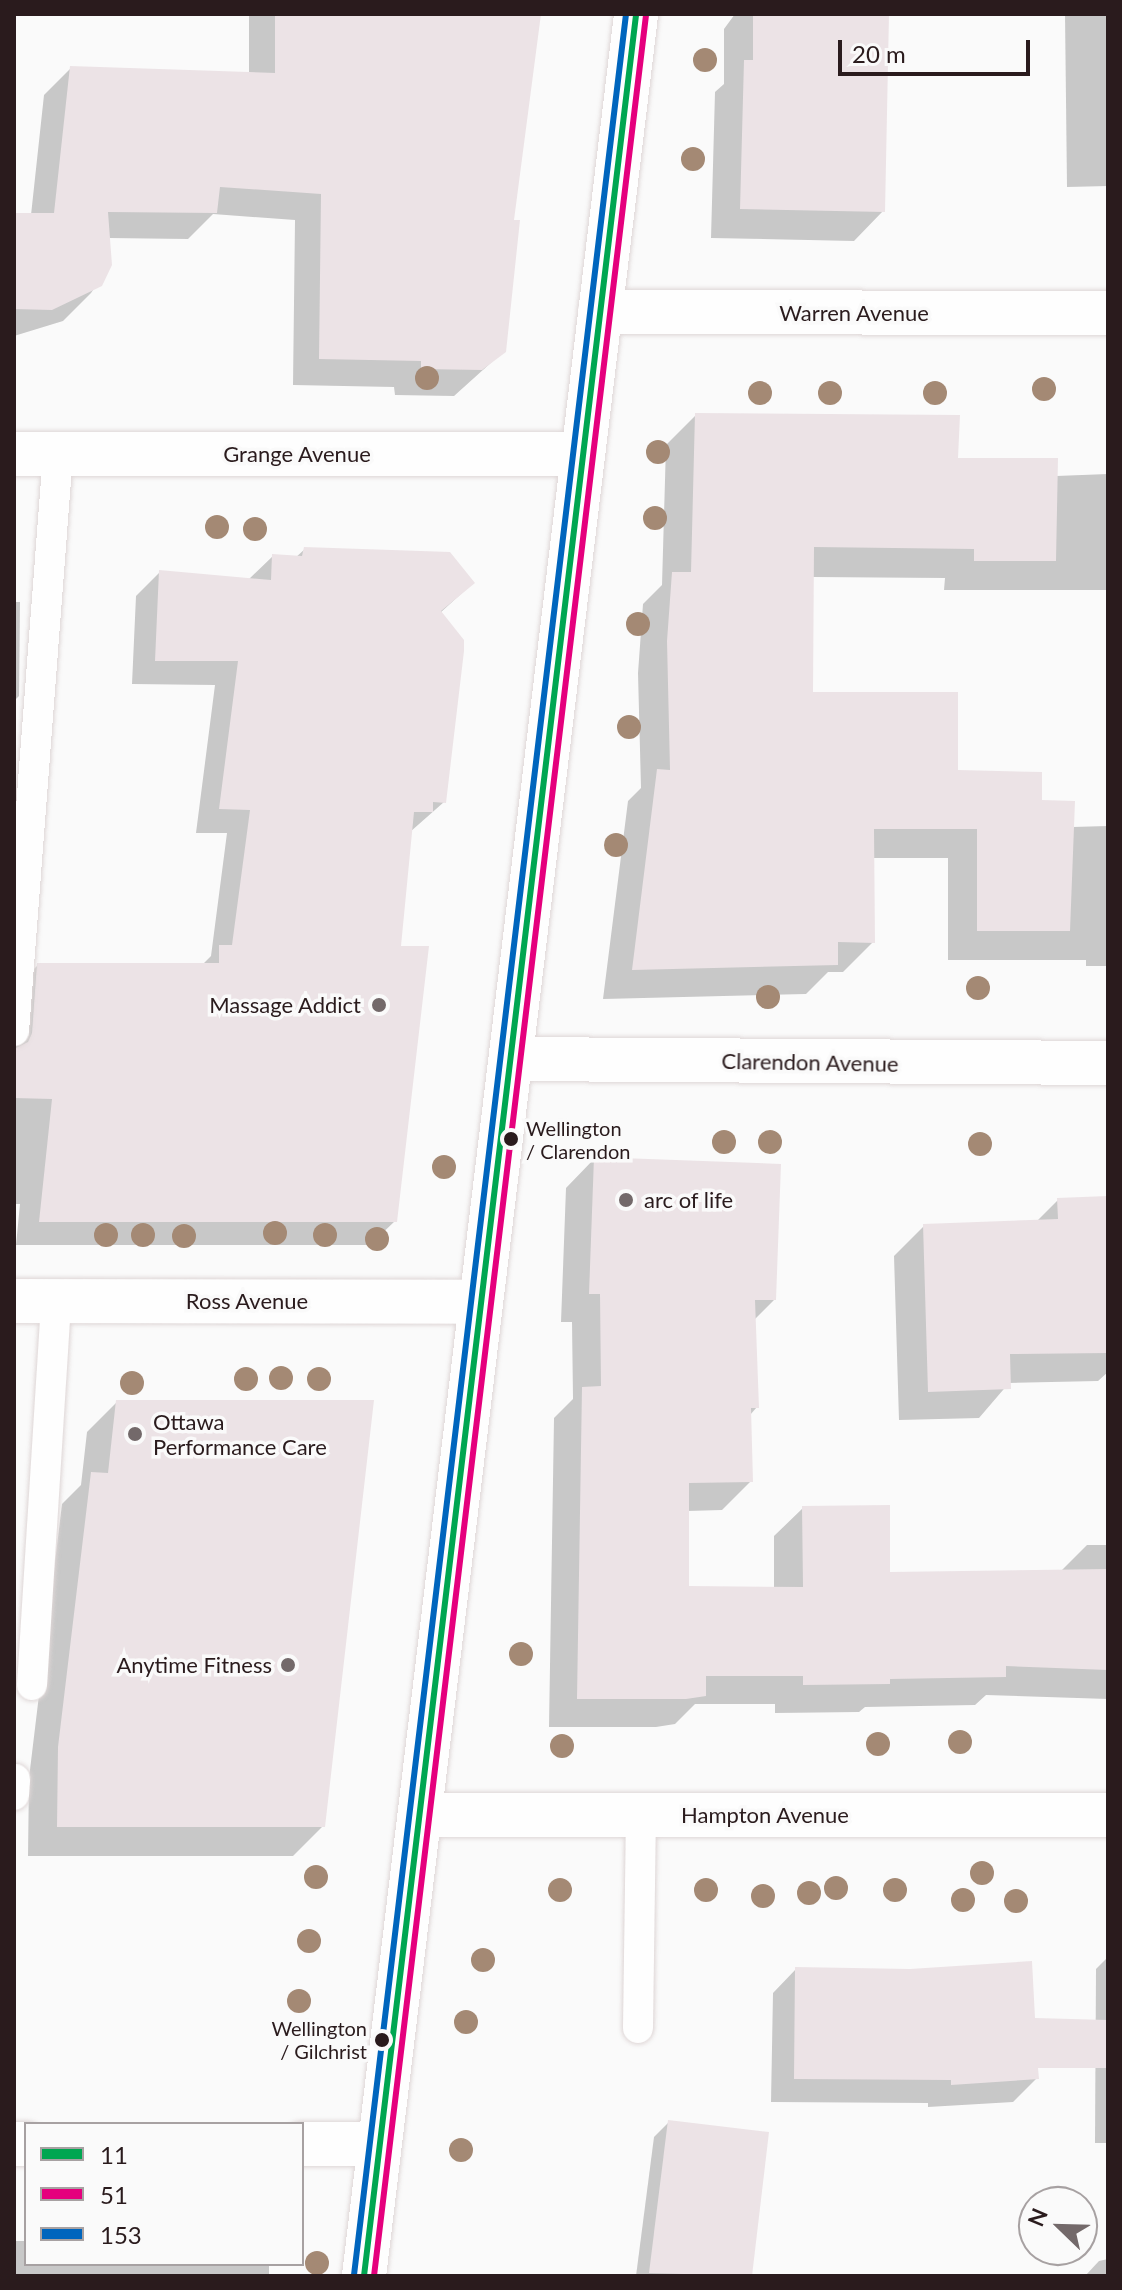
<!DOCTYPE html>
<html>
<head>
<meta charset="utf-8">
<style>
  body { margin:0 }
  #map { position:relative; width:1122px; height:2290px; overflow:hidden; background:#fafafa; font-family:Lato,sans-serif }
  div>[style] { position:absolute }
  [style*='--x'] { left:calc(var(--x)*1px); top:calc(var(--y)*1px); width:calc(var(--w)*1px); rotate:calc(var(--a)*1deg) }
  .shadow>* { inset:0; background:#0003 }
  .building>* { inset:0; background:#ece3e6 }
  .roads { filter:drop-shadow(0 0 2px #ded6d6) drop-shadow(0 0 2px #ded6d6) }
  .service>* { height:30px; margin:-15px; padding:0 15px; transform-origin:15px; border-radius:15px; background:#fefefe }
  .minor>* { height:44px; margin:-22px; padding:0 22px; transform-origin:22px; border-radius:22px; background:#fefefe }
  .secondary>* { height:44px; margin:-22px; padding:0 22px; transform-origin:22px; border-radius:22px; background:#fefefe }
  .bus-1>* { height:6px; margin:-3px; padding:0 3px; transform-origin:3px; border-radius:3px; background:#00a651 }
  .bus-2>* { height:6px; margin:-3px; padding:0 3px; transform-origin:3px; border-radius:3px; background:#e5007d }
  .bus-3>* { height:6px; margin:-3px; padding:0 3px; transform-origin:3px; border-radius:3px; background:#0065bd }
  .trees>* { width:24px; height:24px; margin:-12px; border-radius:50%; background:#a48974 }
  .dots>* { width:22px; height:22px; translate:-50% -50%; box-sizing:border-box; border:4px solid #fafafa; border-radius:50% }
  span { translate:-50% -50%; white-space:nowrap; text-align:center; line-height:1.15; -webkit-text-stroke:7px #fafafa; paint-order:stroke }
  .bus-label { font-size:20px; color:#2a1b1d }
  .left { translate:0 -50%; text-align:left }
  .right { translate:-100% -50%; text-align:right }
  .street-label { font-size:22px; color:#2a1b1d }
  .poi-label { font-size:22px; color:#2a1b1d }
  .frame { position:absolute; inset:0; border:16px solid #2a1b1d; pointer-events:none }
  .legend { position:absolute; left:24px; top:2122px; width:280px; height:144px; box-sizing:border-box; background:#fafafa; border:2px solid #a7a1a2; margin:0; padding:10px 14px; list-style:none; font-size:24px; color:#2a1b1d }
  .legend li { display:flex; align-items:center; gap:16px; height:40px }
  .legend b { width:40px; border:2px solid #a7a1a2 }
  .north { position:absolute; left:1018px; top:2186px; width:80px; height:80px; box-sizing:border-box; background:#fafafa; border:2px solid #a7a1a2; border-radius:50%; rotate:293deg; font-size:22px; font-weight:700; line-height:32px; text-align:center; color:#2a1b1d }
  .north::after { content:''; display:block; margin:auto; width:28px; height:36px; background:#73696a; clip-path:polygon(50% 0,100% 100%,50% 72%,0 100%) }
  .scale { position:absolute; left:838px; top:40px; width:192px; height:36px; box-sizing:border-box; border:4px solid #2a1b1d; border-top:0; padding-left:10px; font-size:24px; line-height:28px; white-space:nowrap; color:#2a1b1d; -webkit-text-stroke:6px #fafafa; paint-order:stroke }
</style>
</head>
<body>
<div id="map">
  <div class="shadow">
    <div style="clip-path:polygon(249px 14px,540px 14px,512px 222px,504px 351px,454px 396px,395px 395px,394px 387px,293px 385px,295px 220px,213px 214px,188px 239px,108px 238px,110px 265px,91px 293px,63px 321px,14px 336px,14px 215px,31px 215px,44px 95px,71px 68px,249px 74px)"></div>
    <div style="clip-path:polygon(735px 14px,887px 14px,883px 211px,854px 241px,711px 238px,715px 92px,724px 84px,724px 29px)"></div>
    <div style="clip-path:polygon(1065px 14px,1108px 14px,1108px 186px,1067px 187px)"></div>
    <div style="clip-path:polygon(696px 415px,1056px 476px,1108px 474px,1108px 590px,944px 590px,945px 578px,812px 577px,811px 694px,956px 772px,1039px 802px,1072px 827px,1108px 826px,1108px 966px,1086px 966px,1086px 960px,948px 960px,948px 858px,872px 858px,873px 942px,843px 972px,828px 972px,806px 994px,603px 999px,628px 801px,641px 788px,638px 673px,643px 604px,662px 585px,666px 445px)"></div>
    <div style="clip-path:polygon(305px 549px,473px 583px,440px 613px,444px 802px,410px 832px,399px 948px,395px 1221px,370px 1245px,16px 1245px,20px 1204px,14px 1204px,14px 989px,38px 965px,202px 965px,211px 956px,227px 833px,196px 833px,215px 685px,132px 684px,136px 596px,160px 572px,248px 580px,273px 556px,295px 558px)"></div>
    <div style="clip-path:polygon(14px 602px,20px 602px,19px 696px,14px 701px)"></div>
    <div style="clip-path:polygon(594px 1159px,774px 1300px,754px 1320px,757px 1407px,750px 1415px,751px 1481px,722px 1510px,687px 1511px,687px 1588px,774px 1589px,774px 1536px,803px 1508px,888px 1574px,1060px 1572px,1087px 1545px,1108px 1545px,1108px 1699px,986px 1695px,975px 1705px,865px 1707px,859px 1712px,775px 1713px,775px 1704px,695px 1704px,675px 1724px,656px 1727px,549px 1727px,554px 1418px,573px 1399px,572px 1322px,561px 1322px,566px 1188px)"></div>
    <div style="clip-path:polygon(1108px 1198px,1108px 1372px,1098px 1381px,1009px 1383px,979px 1418px,899px 1420px,894px 1256px,924px 1226px,1036px 1222px,1058px 1200px)"></div>
    <div style="clip-path:polygon(117px 1402px,323px 1826px,293px 1856px,28px 1856px,29px 1778px,62px 1504px,81px 1485px,87px 1432px)"></div>
    <div style="clip-path:polygon(1108px 1957px,1108px 2143px,1095px 2143px,1096px 1969px)"></div>
    <div style="clip-path:polygon(796px 1969px,1037px 2078px,1013px 2102px,928px 2107px,928px 2103px,771px 2102px,773px 1993px)"></div>
    <div style="clip-path:polygon(669px 2122px,767px 2134px,750px 2276px,636px 2276px,654px 2137px)"></div>
    <div style="clip-path:polygon(14px 2241px,26px 2241px,26px 2264px,269px 2264px,269px 2276px,14px 2276px)"></div>
    <div style="clip-path:polygon(1108px 2259px,1108px 2276px,1085px 2276px,1099px 2261px)"></div>
  </div>
  <div class="building">
    <div style="clip-path:polygon(275px 14px,541px 14px,514px 220px,520px 220px,506px 352px,482px 370px,421px 369px,421px 361px,319px 359px,321px 194px,220px 187px,217px 213px,108px 212px,112px 265px,102px 286px,52px 310px,14px 309px,14px 213px,54px 213px,70px 66px,275px 73px)"></div>
    <div style="clip-path:polygon(753px 14px,889px 14px,885px 212px,740px 209px,744px 60px,753px 60px)"></div>
    <div style="clip-path:polygon(695px 413px,960px 415px,958px 458px,1058px 458px,1056px 561px,974px 561px,974px 549px,814px 547px,813px 692px,958px 692px,958px 770px,1042px 772px,1042px 800px,1075px 801px,1070px 931px,977px 931px,977px 829px,874px 829px,875px 943px,838px 942px,838px 965px,632px 970px,657px 769px,670px 770px,667px 641px,672px 572px,691px 572px)"></div>
    <div style="clip-path:polygon(304px 547px,450px 552px,475px 583px,441px 611px,464px 640px,464px 651px,446px 803px,433px 802px,433px 812px,414px 812px,401px 946px,429px 946px,397px 1222px,39px 1222px,52px 1099px,14px 1098px,14px 1049px,28px 1042px,32px 1033px,37px 963px,219px 963px,219px 945px,232px 945px,250px 810px,219px 809px,238px 661px,155px 661px,159px 570px,271px 580px,272px 554px,302px 556px)"></div>
    <div style="clip-path:polygon(594px 1157px,781px 1164px,776px 1300px,755px 1300px,759px 1408px,751px 1408px,753px 1482px,689px 1483px,689px 1586px,803px 1587px,802px 1506px,890px 1505px,890px 1572px,1108px 1569px,1108px 1670px,1006px 1666px,1006px 1677px,890px 1679px,890px 1684px,803px 1685px,803px 1676px,706px 1676px,706px 1696px,686px 1699px,577px 1699px,582px 1387px,601px 1386px,600px 1294px,589px 1294px)"></div>
    <div style="clip-path:polygon(1108px 1196px,1108px 1353px,1010px 1354px,1011px 1389px,928px 1392px,923px 1224px,1058px 1219px,1057px 1198px)"></div>
    <div style="clip-path:polygon(116px 1400px,374px 1400px,325px 1827px,57px 1827px,58px 1747px,91px 1472px,108px 1473px)"></div>
    <div style="clip-path:polygon(1032px 1961px,1035px 2018px,1108px 2020px,1108px 2068px,1038px 2068px,1039px 2079px,951px 2085px,951px 2080px,794px 2079px,795px 1967px,910px 1969px)"></div>
    <div style="clip-path:polygon(668px 2120px,769px 2132px,752px 2276px,649px 2273px)"></div>
  </div>
  <div class="roads">
    <div class="service">
      <div style="--x:14;--y:1031;--w:579;--a:-85.64"></div>
      <div style="--x:32;--y:1685;--w:385;--a:-86.4"></div>
      <div style="--x:14;--y:1795;--w:16;--a:-86"></div>
      <div style="--x:638;--y:2028;--w:213;--a:-89.2"></div>
    </div>
    <div class="minor">
      <div style="--x:600;--y:312;--w:508;--a:0.11"></div>
      <div style="--x:14;--y:454;--w:567;--a:0"></div>
      <div style="--x:512;--y:1059;--w:596;--a:0.38"></div>
      <div style="--x:14;--y:1301;--w:465;--a:0.1"></div>
      <div style="--x:422;--y:1815;--w:686;--a:0"></div>
      <div style="--x:14;--y:2144;--w:12;--a:0"></div>
      <div style="--x:302;--y:2144;--w:76;--a:0"></div>
    </div>
    <div class="secondary">
      <div style="--x:364;--y:2276;--w:2278;--a:-83.14"></div>
    </div>
  </div>
  <div class="bus-1">
    <div style="--x:364;--y:2276;--w:2278;--a:-83.14"></div>
  </div>
  <div class="bus-2">
    <div style="--x:374;--y:2276;--w:2277;--a:-83.14"></div>
  </div>
  <div class="bus-3">
    <div style="--x:354;--y:2275;--w:2277;--a:-83.14"></div>
  </div>
  <div class="trees">
    <div style="left:705px;top:60px"></div>
    <div style="left:693px;top:159px"></div>
    <div style="left:427px;top:378px"></div>
    <div style="left:1044px;top:389px"></div>
    <div style="left:760px;top:393px"></div>
    <div style="left:830px;top:393px"></div>
    <div style="left:935px;top:393px"></div>
    <div style="left:658px;top:452px"></div>
    <div style="left:655px;top:518px"></div>
    <div style="left:217px;top:527px"></div>
    <div style="left:255px;top:529px"></div>
    <div style="left:638px;top:624px"></div>
    <div style="left:629px;top:727px"></div>
    <div style="left:616px;top:845px"></div>
    <div style="left:978px;top:988px"></div>
    <div style="left:768px;top:997px"></div>
    <div style="left:724px;top:1142px"></div>
    <div style="left:770px;top:1142px"></div>
    <div style="left:980px;top:1144px"></div>
    <div style="left:444px;top:1167px"></div>
    <div style="left:275px;top:1233px"></div>
    <div style="left:106px;top:1235px"></div>
    <div style="left:143px;top:1235px"></div>
    <div style="left:325px;top:1235px"></div>
    <div style="left:184px;top:1236px"></div>
    <div style="left:377px;top:1239px"></div>
    <div style="left:281px;top:1378px"></div>
    <div style="left:246px;top:1379px"></div>
    <div style="left:319px;top:1379px"></div>
    <div style="left:132px;top:1383px"></div>
    <div style="left:521px;top:1654px"></div>
    <div style="left:960px;top:1742px"></div>
    <div style="left:878px;top:1744px"></div>
    <div style="left:562px;top:1746px"></div>
    <div style="left:982px;top:1873px"></div>
    <div style="left:316px;top:1877px"></div>
    <div style="left:836px;top:1888px"></div>
    <div style="left:560px;top:1890px"></div>
    <div style="left:706px;top:1890px"></div>
    <div style="left:895px;top:1890px"></div>
    <div style="left:809px;top:1893px"></div>
    <div style="left:763px;top:1896px"></div>
    <div style="left:963px;top:1900px"></div>
    <div style="left:1016px;top:1901px"></div>
    <div style="left:309px;top:1941px"></div>
    <div style="left:483px;top:1960px"></div>
    <div style="left:299px;top:2001px"></div>
    <div style="left:466px;top:2022px"></div>
    <div style="left:461px;top:2150px"></div>
    <div style="left:317px;top:2263px"></div>
  </div>
  <div class="dots">
    <div style="left:379px;top:1005px;background:#73696a"></div>
    <div style="left:511px;top:1139px;background:#2a1b1d"></div>
    <div style="left:626px;top:1200px;background:#73696a"></div>
    <div style="left:135px;top:1434px;background:#73696a"></div>
    <div style="left:288px;top:1665px;background:#73696a"></div>
    <div style="left:382px;top:2040px;background:#2a1b1d"></div>
  </div>
  <div class="bus-label">
    <span class="left" style="left:526px;top:1140px">Wellington<br>/ Clarendon</span>
    <span class="right" style="left:367px;top:2040px">Wellington<br>/ Gilchrist</span>
  </div>
  <div class="street-label">
    <span style="left:854px;top:313px">Warren Avenue</span>
    <span style="left:297px;top:454px">Grange Avenue</span>
    <span style="left:810px;top:1062px;rotate:1deg">Clarendon Avenue</span>
    <span style="left:247px;top:1301px">Ross Avenue</span>
    <span style="left:765px;top:1815px">Hampton Avenue</span>
  </div>
  <div class="poi-label">
    <span class="right" style="left:361px;top:1005px">Massage Addict</span>
    <span class="left" style="left:644px;top:1200px">arc of life</span>
    <span class="left" style="left:153px;top:1434px">Ottawa<br>Performance Care</span>
    <span class="right" style="left:272px;top:1665px">Anytime Fitness</span>
  </div>
  <div class="frame"></div>
  <ul class="legend">
  <li><b style="height:10px;background:#00a651"></b>11</li>
  <li><b style="height:10px;background:#e5007d"></b>51</li>
  <li><b style="height:10px;background:#0065bd"></b>153</li>
  </ul>
  <div class="north">N</div>
  <div class="scale">20 m</div>
</div>
</body>
</html>
